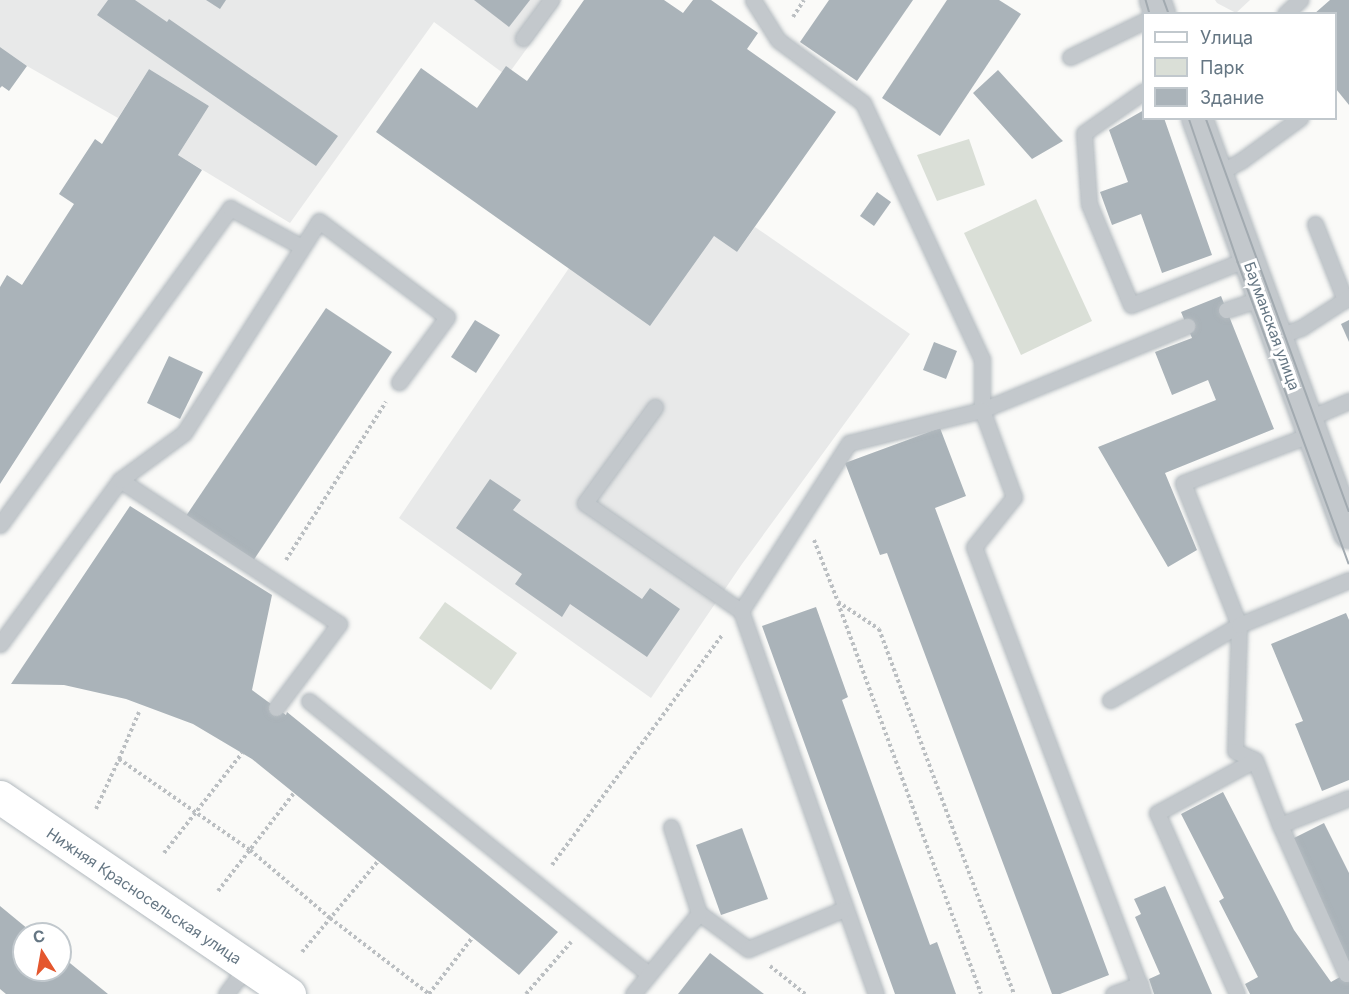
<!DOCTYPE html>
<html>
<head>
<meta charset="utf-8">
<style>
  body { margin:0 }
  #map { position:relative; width:1349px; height:994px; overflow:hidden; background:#fafaf8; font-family:Inter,sans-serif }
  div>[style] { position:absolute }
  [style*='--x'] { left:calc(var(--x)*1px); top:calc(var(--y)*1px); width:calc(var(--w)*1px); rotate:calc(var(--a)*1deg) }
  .built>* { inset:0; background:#e8e9e9 }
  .green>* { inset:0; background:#dadfd7 }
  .building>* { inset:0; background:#aab3b9 }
  .path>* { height:4px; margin-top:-2px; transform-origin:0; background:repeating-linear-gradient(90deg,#bbbfc2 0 3px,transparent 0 6px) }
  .roads { filter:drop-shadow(0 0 2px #b3babf) drop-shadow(0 0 2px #b3babf) }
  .lane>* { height:15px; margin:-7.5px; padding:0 7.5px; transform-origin:7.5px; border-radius:7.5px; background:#c3c8cc }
  .street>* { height:30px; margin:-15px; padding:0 15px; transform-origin:15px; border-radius:15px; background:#c3c8cc }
  .secondary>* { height:33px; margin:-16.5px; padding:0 16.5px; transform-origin:16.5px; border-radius:16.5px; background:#fff }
  .tram>* { height:1.5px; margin:-0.75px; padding:0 0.75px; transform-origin:0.75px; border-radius:0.75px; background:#a2aab0 }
  span { translate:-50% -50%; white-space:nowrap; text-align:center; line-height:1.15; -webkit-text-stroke:6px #fff; paint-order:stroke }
  .street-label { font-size:15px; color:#657683 }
  .legend { position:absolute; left:1142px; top:12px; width:195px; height:108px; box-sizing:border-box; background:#fff; border:2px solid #c1c8cd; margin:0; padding:8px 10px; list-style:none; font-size:18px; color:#657683 }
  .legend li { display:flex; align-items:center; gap:12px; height:30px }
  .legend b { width:30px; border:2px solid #c1c8cd }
  .north { position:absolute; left:12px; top:922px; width:60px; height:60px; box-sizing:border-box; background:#fff; border:2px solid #c1c8cd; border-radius:50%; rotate:349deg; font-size:16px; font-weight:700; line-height:24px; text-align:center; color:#657683 }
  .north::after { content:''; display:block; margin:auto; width:21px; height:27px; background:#e4572e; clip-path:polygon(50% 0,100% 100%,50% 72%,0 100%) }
</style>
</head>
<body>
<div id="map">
  <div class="built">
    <div style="clip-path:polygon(0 0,562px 0,507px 76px,434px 22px,290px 223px,178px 155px,209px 106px,149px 69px,118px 118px,27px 66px,0 47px)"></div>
    <div style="clip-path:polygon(1215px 0,1250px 0,1236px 13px,1217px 3px)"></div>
    <div style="clip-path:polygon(755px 227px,910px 334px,742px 564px,651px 698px,399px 518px,569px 268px,714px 236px,737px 252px)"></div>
  </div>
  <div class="green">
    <div style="clip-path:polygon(969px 139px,985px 185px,937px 201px,917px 155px)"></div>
    <div style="clip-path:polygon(1036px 199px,1092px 321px,1021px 355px,964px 233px)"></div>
    <div style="clip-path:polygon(445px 602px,517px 653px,491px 690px,419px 638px)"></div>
  </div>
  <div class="building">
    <div style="clip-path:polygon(108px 0,135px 0,167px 22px,169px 19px,338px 136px,316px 166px,97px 15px)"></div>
    <div style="clip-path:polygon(206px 0,226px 0,220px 9px)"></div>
    <div style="clip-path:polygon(474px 0,530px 0,509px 27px)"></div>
    <div style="clip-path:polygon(584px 0,664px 0,683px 13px,693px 0,711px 0,758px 33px,747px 49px,836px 112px,737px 252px,714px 236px,650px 326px,376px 132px,421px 68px,477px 108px,506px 66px,527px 81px)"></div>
    <div style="clip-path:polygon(829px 0,913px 0,857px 81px,800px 42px)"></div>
    <div style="clip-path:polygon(947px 0,999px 0,1021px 14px,940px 136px,882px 98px)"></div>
    <div style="clip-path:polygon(1330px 0,1349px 0,1349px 105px,1336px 89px,1336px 14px,1314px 14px)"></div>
    <div style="clip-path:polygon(0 47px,27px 66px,9px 91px,2px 86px,0 88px)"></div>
    <div style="clip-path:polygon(149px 69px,209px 106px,178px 155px,202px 170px,0 484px,0 287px,7px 275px,22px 285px,74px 204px,59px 194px,95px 139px,102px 144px)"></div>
    <div style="clip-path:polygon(998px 70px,1058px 136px,1063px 141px,1032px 159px,973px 93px)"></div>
    <div style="clip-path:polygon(1144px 110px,1144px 118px,1164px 118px,1212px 255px,1162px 273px,1141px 214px,1112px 225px,1100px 192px,1128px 182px,1109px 130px)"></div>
    <div style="clip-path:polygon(877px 192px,891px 202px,874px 226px,860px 216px)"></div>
    <div style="clip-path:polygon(1221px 296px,1274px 429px,1165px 473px,1197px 550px,1168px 567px,1098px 447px,1216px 400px,1208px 380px,1172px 395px,1155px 352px,1192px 338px,1181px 312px)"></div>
    <div style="clip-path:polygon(326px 308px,392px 352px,253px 561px,186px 516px)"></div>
    <div style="clip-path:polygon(475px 320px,500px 335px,476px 373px,451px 357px)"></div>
    <div style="clip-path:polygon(1349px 320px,1349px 342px,1341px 324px)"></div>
    <div style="clip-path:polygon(934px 342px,957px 351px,946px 379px,923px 370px)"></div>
    <div style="clip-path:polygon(169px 356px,203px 372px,180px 419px,147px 403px)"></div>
    <div style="clip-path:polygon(940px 428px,966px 496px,935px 508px,1109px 975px,1060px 994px,1052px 994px,887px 553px,880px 555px,845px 463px)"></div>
    <div style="clip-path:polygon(490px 479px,521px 500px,513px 510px,642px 599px,650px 588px,680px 609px,647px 657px,570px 604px,562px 617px,515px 584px,522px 574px,456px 528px)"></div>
    <div style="clip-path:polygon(130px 506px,272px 595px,252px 690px,286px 715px,287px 712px,558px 932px,519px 975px,252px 759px,193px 724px,126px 699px,64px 685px,11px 684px)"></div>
    <div style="clip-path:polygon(816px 607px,848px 697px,842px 700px,930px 945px,937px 942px,956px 994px,895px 994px,762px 626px)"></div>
    <div style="clip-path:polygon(1346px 613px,1349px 620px,1349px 780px,1322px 791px,1295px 724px,1303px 721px,1271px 644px)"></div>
    <div style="clip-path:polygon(1223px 792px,1294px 930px,1331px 982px,1349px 972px,1349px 994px,1250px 994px,1245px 984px,1258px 977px,1219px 901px,1224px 898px,1181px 814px)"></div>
    <div style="clip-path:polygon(1324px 823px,1349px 873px,1349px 963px,1288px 841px)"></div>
    <div style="clip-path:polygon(742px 828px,768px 899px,721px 915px,696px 845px)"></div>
    <div style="clip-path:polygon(1165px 886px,1212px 994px,1154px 994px,1149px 979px,1160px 974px,1135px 917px,1141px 914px,1134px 899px)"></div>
    <div style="clip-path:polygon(0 906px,34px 934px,24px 934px,24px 970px,60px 970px,60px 955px,108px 994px,6px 994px,0 989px)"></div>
    <div style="clip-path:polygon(710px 953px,764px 994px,678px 994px)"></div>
  </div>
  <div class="path">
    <div style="--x:793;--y:17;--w:20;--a:-57"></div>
    <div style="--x:814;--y:540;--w:66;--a:68.8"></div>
    <div style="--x:838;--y:602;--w:49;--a:33.4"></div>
    <div style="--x:879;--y:629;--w:389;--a:69.7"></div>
    <div style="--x:286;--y:560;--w:187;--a:-57.7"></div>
    <div style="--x:838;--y:603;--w:416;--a:69.9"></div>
    <div style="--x:119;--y:759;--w:51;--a:-66.9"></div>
    <div style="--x:96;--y:809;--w:55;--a:-65.3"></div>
    <div style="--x:119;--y:759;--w:160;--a:34.8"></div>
    <div style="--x:250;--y:850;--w:105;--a:40.4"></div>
    <div style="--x:330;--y:918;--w:125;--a:37.5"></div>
    <div style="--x:164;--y:853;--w:127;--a:-52"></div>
    <div style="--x:552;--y:865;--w:286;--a:-53.5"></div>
    <div style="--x:218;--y:891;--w:124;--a:-52.2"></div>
    <div style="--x:302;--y:952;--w:119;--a:-50.1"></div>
    <div style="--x:770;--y:966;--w:45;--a:38.7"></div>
    <div style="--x:429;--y:994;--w:71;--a:-52.5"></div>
    <div style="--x:526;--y:994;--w:69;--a:-49.1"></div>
  </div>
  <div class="roads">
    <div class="lane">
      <div style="--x:753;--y:0;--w:47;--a:58"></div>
      <div style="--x:778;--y:40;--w:106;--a:36.5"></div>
      <div style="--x:863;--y:103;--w:282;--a:65.1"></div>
      <div style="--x:982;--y:359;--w:51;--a:90"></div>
      <div style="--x:982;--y:410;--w:222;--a:-22.3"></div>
      <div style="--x:1285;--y:14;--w:21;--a:-43"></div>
      <div style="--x:523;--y:38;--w:47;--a:-53.6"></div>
      <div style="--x:1070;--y:57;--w:82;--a:-25.9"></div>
      <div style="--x:1144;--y:91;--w:73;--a:145"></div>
      <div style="--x:1084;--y:133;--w:71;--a:86"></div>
      <div style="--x:1089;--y:204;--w:109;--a:67.4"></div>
      <div style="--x:1131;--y:305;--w:125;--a:-21.6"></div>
      <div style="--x:1217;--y:174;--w:29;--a:-29"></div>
      <div style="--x:1242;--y:160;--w:72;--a:-35.9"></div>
      <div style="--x:1315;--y:224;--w:82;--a:68.5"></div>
      <div style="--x:1226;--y:310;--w:38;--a:-18"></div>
      <div style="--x:1276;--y:337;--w:27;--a:-20"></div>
      <div style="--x:1301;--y:328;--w:57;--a:-32.9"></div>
      <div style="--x:655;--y:407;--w:119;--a:126.1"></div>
      <div style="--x:585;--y:503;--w:190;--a:34.7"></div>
      <div style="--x:741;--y:611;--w:406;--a:70.6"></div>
      <div style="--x:1307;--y:419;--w:46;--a:-23.2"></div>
      <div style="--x:1312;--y:434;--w:138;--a:159.2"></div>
      <div style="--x:1183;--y:483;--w:153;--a:68.5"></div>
      <div style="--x:1239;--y:625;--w:126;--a:91.8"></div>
      <div style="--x:1235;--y:751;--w:22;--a:24"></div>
      <div style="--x:1255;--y:760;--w:70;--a:69"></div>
      <div style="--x:1280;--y:825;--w:163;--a:66.1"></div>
      <div style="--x:120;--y:480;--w:262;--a:33.3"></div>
      <div style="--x:339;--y:624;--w:105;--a:126.9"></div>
      <div style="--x:0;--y:525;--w:392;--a:-54"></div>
      <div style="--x:230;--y:208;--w:82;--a:28.4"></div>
      <div style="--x:741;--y:611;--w:200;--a:-57.3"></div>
      <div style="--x:849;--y:443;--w:137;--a:-13.9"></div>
      <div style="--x:982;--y:410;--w:93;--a:69.8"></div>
      <div style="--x:1014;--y:497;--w:64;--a:128.7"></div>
      <div style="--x:974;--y:547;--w:478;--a:69.3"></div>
      <div style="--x:0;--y:644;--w:203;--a:-53.8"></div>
      <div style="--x:120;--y:480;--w:79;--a:-36.3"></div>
      <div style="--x:184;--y:433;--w:251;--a:-57.5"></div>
      <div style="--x:319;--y:221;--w:160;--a:36.9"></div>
      <div style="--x:447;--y:317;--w:81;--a:126.4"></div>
      <div style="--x:1110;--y:700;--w:149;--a:-30.2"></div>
      <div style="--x:1239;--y:625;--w:119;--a:-22.2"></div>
      <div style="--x:309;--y:701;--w:436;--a:38.8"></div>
      <div style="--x:1280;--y:825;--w:74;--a:-21.4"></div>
      <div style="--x:671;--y:827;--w:90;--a:72"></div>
      <div style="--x:699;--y:913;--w:61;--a:36.3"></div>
      <div style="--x:748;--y:949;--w:104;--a:-22.6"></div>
      <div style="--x:226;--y:994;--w:35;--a:-53"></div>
      <div style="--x:633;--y:994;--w:104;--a:-50.8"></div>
      <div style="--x:1113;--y:994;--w:29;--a:-20"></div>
      <div style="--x:1237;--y:994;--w:198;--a:-113.8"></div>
      <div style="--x:1157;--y:813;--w:111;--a:-28.4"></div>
    </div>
    <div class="street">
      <div style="--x:1155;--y:0;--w:15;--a:70"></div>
      <div style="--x:1197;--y:118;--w:442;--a:69.9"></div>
    </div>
    <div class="secondary">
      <div style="--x:0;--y:797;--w:350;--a:34.3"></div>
    </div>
  </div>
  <div class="tram">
    <div style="--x:1146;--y:0;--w:15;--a:74"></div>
    <div style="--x:1164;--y:0;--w:15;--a:70"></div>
    <div style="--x:1189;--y:118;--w:152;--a:71.2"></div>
    <div style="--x:1238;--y:262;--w:321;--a:69.8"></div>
    <div style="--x:1206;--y:118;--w:418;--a:70"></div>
  </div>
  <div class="street-label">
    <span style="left:1272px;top:326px;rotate:70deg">Бауманская улица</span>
    <span style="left:144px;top:896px;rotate:34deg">Нижняя Красносельская улица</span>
  </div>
  <ul class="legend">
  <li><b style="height:8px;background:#fff"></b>Улица</li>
  <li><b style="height:16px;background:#dadfd7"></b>Парк</li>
  <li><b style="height:16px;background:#aab3b9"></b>Здание</li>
  </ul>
  <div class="north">С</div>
</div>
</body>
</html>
